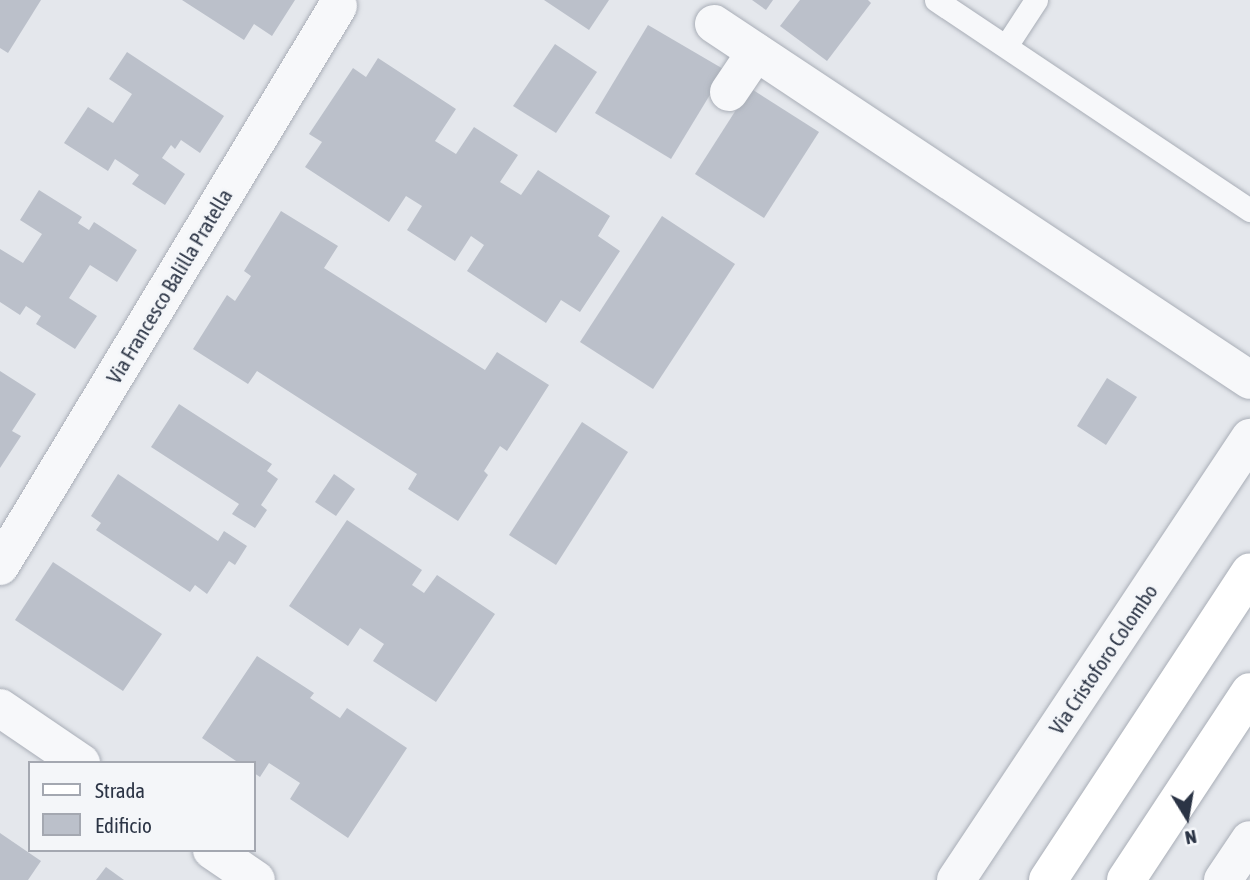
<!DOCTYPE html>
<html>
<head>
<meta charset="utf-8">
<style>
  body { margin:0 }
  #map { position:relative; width:1250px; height:880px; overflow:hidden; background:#e4e7ec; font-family:"Asap Condensed",sans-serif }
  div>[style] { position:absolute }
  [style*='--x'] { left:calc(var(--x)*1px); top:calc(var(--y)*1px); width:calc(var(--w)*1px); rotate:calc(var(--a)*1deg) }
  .building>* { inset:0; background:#bbc0ca }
  .roads { filter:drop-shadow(0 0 2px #a9aeb7) drop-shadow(0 0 2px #a9aeb7) }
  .service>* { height:23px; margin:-11.5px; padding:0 11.5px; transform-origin:11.5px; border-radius:11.5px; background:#f7f8fa }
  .minor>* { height:38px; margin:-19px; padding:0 19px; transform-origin:19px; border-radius:19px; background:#f7f8fa }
  .tertiary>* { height:38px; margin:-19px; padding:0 19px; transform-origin:19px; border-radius:19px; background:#f7f8fa }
  .primary>* { height:38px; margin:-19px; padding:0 19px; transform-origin:19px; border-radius:19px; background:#fff }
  span { translate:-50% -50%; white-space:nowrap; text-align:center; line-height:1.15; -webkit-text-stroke:6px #f4f6f9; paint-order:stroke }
  .street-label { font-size:21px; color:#2b3445 }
  .legend { position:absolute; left:28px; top:761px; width:228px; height:91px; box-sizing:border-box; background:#f4f6f9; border:2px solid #a4a8b1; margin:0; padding:9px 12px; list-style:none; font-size:21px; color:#2b3445 }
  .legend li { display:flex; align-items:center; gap:14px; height:35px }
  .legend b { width:35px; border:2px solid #a4a8b1 }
  .north { position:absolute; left:1152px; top:782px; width:70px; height:70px; -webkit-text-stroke:5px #f4f6f9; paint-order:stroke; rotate:169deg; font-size:19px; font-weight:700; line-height:28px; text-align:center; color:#2b3445 }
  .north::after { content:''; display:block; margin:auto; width:24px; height:32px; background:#2b3445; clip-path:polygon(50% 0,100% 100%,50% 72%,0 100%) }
</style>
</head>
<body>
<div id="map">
  <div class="building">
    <div style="clip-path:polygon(0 0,41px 0,8px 53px,0 48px)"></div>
    <div style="clip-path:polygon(182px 0,295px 0,272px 36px,254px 24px,244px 40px)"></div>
    <div style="clip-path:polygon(544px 0,609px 0,589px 30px)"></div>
    <div style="clip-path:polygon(752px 0,773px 0,766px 10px)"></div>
    <div style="clip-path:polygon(800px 0,868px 0,871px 3px,827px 61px,780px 26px)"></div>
    <div style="clip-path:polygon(648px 25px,725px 70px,671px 159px,595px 113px)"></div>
    <div style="clip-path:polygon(555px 44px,597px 72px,556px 133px,513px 106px)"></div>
    <div style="clip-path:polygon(127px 52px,224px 116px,200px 153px,181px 140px,175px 149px,171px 145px,162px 158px,185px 174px,165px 205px,132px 184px,139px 175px,115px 159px,108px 171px,64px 143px,88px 107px,113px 123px,132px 94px,109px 79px)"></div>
    <div style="clip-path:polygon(378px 58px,456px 109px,435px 141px,456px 154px,474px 127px,518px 155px,500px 182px,521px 195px,538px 170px,610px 216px,598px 236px,620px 251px,580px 312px,561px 300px,546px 323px,467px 271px,484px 245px,471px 236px,455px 261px,407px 230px,422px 206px,406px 196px,389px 222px,305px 167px,322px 142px,309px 134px,353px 68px,366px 77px)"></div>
    <div style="clip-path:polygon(750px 88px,819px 132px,764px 218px,695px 174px)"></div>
    <div style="clip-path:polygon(39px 190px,82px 217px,78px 223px,89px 230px,94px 222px,137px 250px,117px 282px,90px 265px,69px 298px,97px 316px,75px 349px,36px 324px,41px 316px,26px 306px,20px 315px,0 302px,0 249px,23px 263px,42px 234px,20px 220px)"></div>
    <div style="clip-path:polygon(281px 211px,338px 246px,324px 268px,485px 370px,497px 352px,549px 385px,507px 451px,500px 446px,484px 471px,488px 475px,458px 521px,408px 489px,417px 474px,257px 371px,248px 384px,193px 349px,227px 295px,235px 301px,251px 276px,244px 271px)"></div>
    <div style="clip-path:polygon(662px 216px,735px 264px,653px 389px,580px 342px)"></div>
    <div style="clip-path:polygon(0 371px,36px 394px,12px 431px,21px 436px,0 468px)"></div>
    <div style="clip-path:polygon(1107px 378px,1137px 397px,1106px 445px,1077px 426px)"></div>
    <div style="clip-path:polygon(179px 404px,272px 464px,267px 471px,278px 479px,261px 505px,267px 510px,255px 528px,232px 514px,239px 504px,151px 447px)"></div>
    <div style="clip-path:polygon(582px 422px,628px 452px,556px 565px,509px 535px)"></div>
    <div style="clip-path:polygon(118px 474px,218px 541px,224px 531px,247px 546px,235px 565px,229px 561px,207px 594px,195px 585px,190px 592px,96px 530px,101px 523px,91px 516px)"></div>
    <div style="clip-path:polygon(334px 474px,355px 489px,336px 516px,315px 502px)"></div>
    <div style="clip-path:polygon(347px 520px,422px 570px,412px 585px,424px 593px,437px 575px,495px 614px,436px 702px,373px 661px,384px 644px,360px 628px,348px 646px,289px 606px)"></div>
    <div style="clip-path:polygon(53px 562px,162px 634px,123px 691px,15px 620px)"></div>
    <div style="clip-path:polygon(257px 656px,314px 693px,310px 698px,340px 718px,347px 708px,407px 748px,348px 838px,290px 799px,300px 783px,269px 763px,260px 777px,254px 773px,254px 763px,239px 763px,202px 738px)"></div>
    <div style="clip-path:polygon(0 833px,41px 861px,28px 880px,0 880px)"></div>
    <div style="clip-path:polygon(106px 867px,124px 880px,96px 880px)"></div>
  </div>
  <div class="roads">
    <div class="service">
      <div style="--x:936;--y:0;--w:378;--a:33.8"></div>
      <div style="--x:1006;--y:46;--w:55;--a:-56.9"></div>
    </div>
    <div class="minor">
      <div style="--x:714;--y:24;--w:643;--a:33.59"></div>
      <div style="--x:729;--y:92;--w:48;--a:-56"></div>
      <div style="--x:0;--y:566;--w:654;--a:-58.89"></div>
      <div style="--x:0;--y:708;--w:98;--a:34.2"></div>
      <div style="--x:212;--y:850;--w:53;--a:34.3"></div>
    </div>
    <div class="tertiary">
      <div style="--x:956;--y:880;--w:531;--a:-56.37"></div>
      <div style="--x:1223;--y:880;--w:48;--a:-56"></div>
    </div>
    <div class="primary">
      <div style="--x:1048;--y:880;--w:368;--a:-56.7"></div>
      <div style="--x:1126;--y:880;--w:225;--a:-56.6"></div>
    </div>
  </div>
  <div class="street-label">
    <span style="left:169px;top:286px;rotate:-59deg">Via Francesco Balilla Pratella</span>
    <span style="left:1103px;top:659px;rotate:-56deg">Via Cristoforo Colombo</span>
  </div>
  <ul class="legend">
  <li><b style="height:9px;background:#fff"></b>Strada</li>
  <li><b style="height:19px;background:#bbc0ca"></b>Edificio</li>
  </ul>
  <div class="north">N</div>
</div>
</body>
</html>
